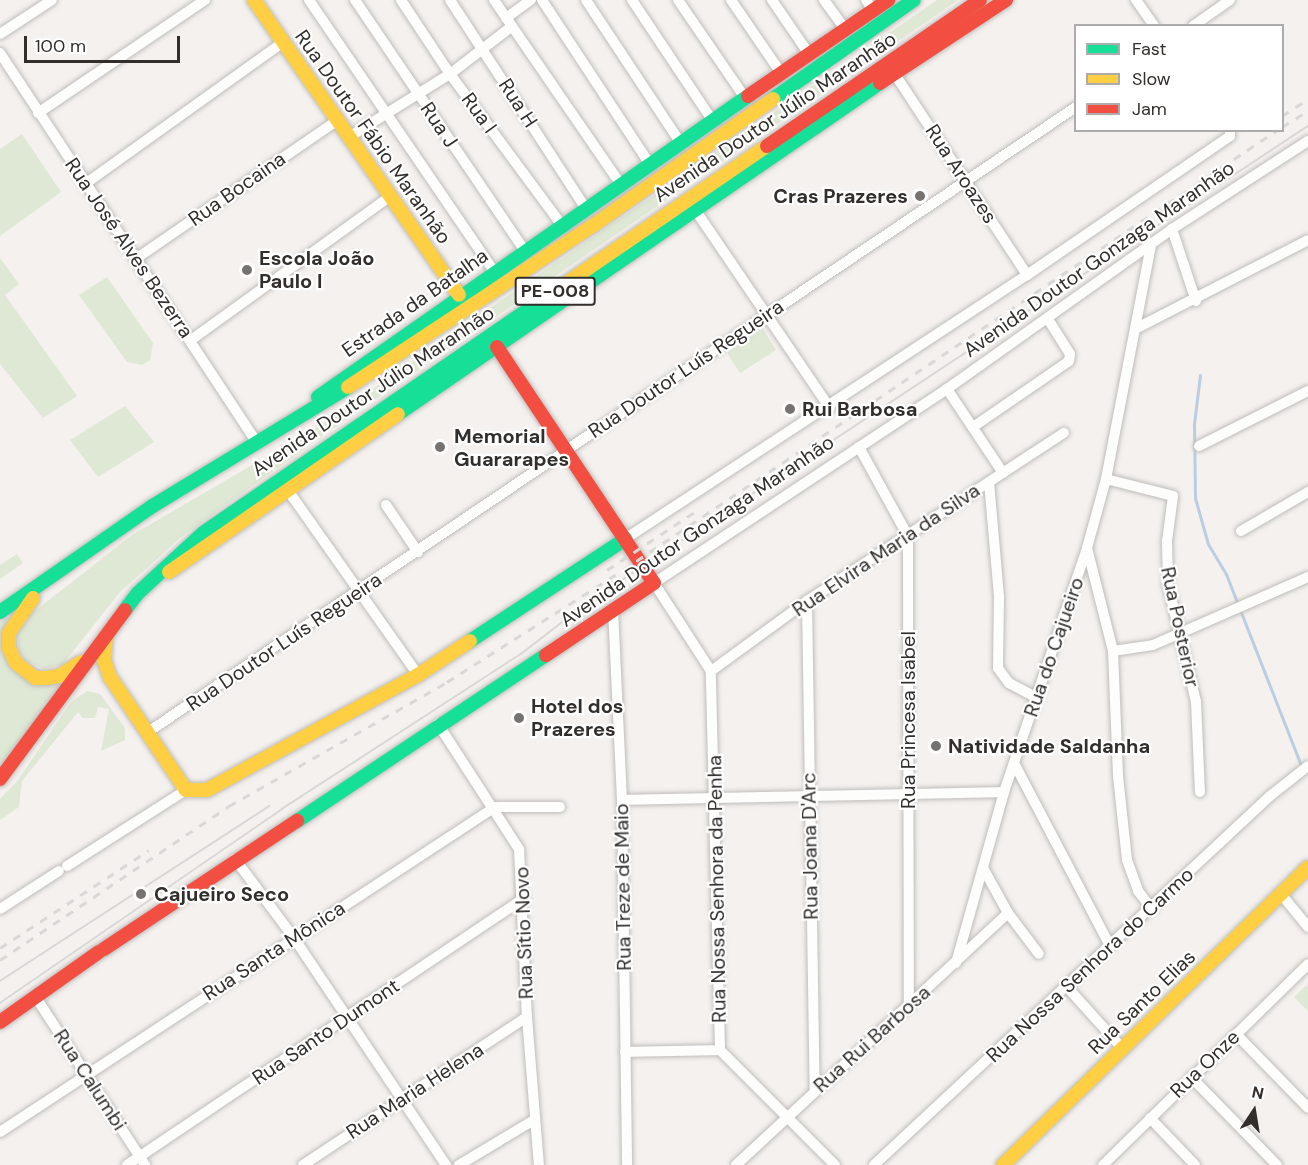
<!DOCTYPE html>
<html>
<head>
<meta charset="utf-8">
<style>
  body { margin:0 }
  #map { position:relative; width:1308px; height:1165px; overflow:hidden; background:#f4f1ee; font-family:"DM Sans",sans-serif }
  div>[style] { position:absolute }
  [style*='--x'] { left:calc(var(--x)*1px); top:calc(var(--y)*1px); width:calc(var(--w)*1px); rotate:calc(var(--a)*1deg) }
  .green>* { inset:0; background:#dfe8d5 }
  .stream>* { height:3px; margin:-1.5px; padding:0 1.5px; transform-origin:1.5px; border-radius:1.5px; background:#bbcee1 }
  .roads { filter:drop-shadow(0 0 2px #bfbdba) drop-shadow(0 0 2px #bfbdba) }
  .street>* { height:10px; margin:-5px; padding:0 5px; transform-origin:5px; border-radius:5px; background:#fdfdfc }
  .fast>* { height:14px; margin:-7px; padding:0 7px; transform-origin:7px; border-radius:7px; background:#16e098 }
  .slow>* { height:14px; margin:-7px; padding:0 7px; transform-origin:7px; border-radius:7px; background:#ffcf43 }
  .jam>* { height:14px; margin:-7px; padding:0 7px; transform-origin:7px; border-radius:7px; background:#f24e42 }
  .tram>* { height:1.5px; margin:-0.75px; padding:0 0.75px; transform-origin:0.75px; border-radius:0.75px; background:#d9d8d6 }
  .rail>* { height:3px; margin-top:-1.5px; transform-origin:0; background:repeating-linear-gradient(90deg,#d9d8d6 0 8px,transparent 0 16px) }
  .dots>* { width:16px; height:16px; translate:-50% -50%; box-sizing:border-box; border:3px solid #fff; border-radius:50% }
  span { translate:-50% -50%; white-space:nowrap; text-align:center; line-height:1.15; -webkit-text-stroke:4.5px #fff; paint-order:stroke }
  .shield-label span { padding:2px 4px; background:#fff; border:2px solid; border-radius:4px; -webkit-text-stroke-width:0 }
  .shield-label { font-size:18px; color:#312e2c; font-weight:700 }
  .street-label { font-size:20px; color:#312e2c }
  .poi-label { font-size:20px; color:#312e2c; font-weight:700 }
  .right { translate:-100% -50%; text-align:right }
  .left { translate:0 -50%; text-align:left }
  .legend { position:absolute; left:1074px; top:24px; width:210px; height:108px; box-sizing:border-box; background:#fff; border:2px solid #adabab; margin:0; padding:8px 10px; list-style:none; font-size:18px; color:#312e2c }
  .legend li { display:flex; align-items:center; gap:12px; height:30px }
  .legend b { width:30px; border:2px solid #adabab }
  .north { position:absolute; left:1224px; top:1081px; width:60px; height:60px; -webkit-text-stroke:4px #fff; paint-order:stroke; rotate:12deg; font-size:16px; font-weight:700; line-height:24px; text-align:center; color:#312e2c }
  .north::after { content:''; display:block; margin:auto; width:21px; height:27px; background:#312e2c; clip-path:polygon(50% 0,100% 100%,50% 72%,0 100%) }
  .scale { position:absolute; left:24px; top:36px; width:156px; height:27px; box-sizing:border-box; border:3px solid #312e2c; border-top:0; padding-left:8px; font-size:18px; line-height:21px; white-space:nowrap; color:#312e2c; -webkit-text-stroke:4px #fff; paint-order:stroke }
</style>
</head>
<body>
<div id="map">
  <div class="green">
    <div style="clip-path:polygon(937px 0,958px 0,326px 433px,180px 538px,120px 592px,63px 664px,44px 669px,24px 660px,18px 647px,18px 634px,31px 614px,132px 535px,319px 426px)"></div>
    <div style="clip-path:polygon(22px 134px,61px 192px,0 236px,0 149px)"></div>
    <div style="clip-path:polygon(0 258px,19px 284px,5px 295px,77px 396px,43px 418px,0 364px)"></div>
    <div style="clip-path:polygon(107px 277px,153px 343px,150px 360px,142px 365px,127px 362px,79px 295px)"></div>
    <div style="clip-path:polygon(763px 329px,776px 350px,740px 373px,727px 353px)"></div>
    <div style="clip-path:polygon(125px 406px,154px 442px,98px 477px,70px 440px)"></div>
    <div style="clip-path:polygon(17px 554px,23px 563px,0 579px,0 565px)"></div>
    <div style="clip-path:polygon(7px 617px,8px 659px,64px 683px,0 769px,0 623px)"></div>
    <div style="clip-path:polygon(87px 691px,100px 694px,125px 728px,125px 740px,101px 751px,109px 709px,98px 707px,95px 718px,83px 718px,78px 712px,22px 781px,19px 807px,0 820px,0 799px,18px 780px,71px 702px)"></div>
    <div style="clip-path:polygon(1308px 984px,1308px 1011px,1294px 997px)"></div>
  </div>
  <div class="stream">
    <div style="--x:1200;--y:375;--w:49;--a:97"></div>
    <div style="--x:1194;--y:424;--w:74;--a:89.2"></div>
    <div style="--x:1195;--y:498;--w:48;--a:74.2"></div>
    <div style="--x:1208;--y:544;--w:35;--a:59"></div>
    <div style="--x:1226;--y:574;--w:208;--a:68.6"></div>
  </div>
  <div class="roads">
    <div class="street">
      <div style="--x:309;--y:0;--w:328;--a:55.7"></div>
      <div style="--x:355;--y:0;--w:302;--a:55.9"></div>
      <div style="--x:401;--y:0;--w:89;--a:56.5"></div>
      <div style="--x:450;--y:74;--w:187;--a:53.5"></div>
      <div style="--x:450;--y:0;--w:247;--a:56.9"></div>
      <div style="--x:494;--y:0;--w:222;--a:55.5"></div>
      <div style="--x:542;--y:0;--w:195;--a:56.7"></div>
      <div style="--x:586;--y:0;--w:170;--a:56.5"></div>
      <div style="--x:632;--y:0;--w:144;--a:56.3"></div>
      <div style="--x:678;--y:0;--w:119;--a:55.6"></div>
      <div style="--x:731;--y:0;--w:88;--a:55.6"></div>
      <div style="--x:772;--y:0;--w:65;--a:55.6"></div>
      <div style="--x:824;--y:0;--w:36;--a:54"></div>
      <div style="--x:866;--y:0;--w:12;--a:55"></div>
      <div style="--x:1136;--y:0;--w:32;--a:55"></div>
      <div style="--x:506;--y:18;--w:31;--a:-36"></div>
      <div style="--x:1193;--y:26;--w:45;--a:-35.1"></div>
      <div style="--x:0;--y:34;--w:62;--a:-33.2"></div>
      <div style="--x:0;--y:53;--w:467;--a:56.6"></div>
      <div style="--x:894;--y:73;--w:242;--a:56.6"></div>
      <div style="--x:38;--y:113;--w:202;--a:-34.1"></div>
      <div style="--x:349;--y:137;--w:119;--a:-32"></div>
      <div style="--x:450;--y:74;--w:77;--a:-37.6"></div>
      <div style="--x:85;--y:184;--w:244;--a:-35.6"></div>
      <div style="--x:696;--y:211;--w:238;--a:55.8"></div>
      <div style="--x:1172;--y:229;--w:76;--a:71.6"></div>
      <div style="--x:137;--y:258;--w:244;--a:-34.5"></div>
      <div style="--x:1137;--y:328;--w:192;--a:-27.2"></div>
      <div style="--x:191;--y:340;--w:244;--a:-35.8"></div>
      <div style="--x:947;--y:389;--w:101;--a:56.3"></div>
      <div style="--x:973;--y:427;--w:116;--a:-34.5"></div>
      <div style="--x:1069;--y:361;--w:7;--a:-82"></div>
      <div style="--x:1070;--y:354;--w:41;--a:-122.2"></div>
      <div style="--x:1199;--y:446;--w:122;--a:-26.8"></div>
      <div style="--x:859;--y:447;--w:102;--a:61.2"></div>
      <div style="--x:908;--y:536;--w:470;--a:89.9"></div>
      <div style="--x:1106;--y:479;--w:69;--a:14.2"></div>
      <div style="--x:1173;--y:496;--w:45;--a:97.6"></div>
      <div style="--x:1167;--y:541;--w:44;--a:88.7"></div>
      <div style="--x:1168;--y:585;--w:120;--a:76.5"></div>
      <div style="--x:1196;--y:702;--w:90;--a:87.5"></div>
      <div style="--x:989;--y:482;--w:114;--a:85"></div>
      <div style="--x:999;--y:596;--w:72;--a:90.8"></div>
      <div style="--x:998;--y:668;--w:19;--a:54"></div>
      <div style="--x:1009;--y:683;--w:32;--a:28"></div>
      <div style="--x:287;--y:489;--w:228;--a:54.8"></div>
      <div style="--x:386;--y:505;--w:57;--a:55.8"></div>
      <div style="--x:1241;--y:531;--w:78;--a:-30.2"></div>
      <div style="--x:625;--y:539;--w:481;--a:-33.3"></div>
      <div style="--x:1027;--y:275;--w:246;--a:-34.4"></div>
      <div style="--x:1230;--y:136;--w:6;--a:-90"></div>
      <div style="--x:1087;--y:548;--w:106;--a:75.8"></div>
      <div style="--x:1113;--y:651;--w:125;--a:87.7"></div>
      <div style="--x:1118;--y:776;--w:84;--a:83.9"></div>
      <div style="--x:1127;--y:860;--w:33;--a:70"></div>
      <div style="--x:1138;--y:891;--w:23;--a:52"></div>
      <div style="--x:807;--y:601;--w:490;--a:89.1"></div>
      <div style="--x:613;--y:609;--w:191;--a:87.3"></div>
      <div style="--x:622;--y:800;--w:365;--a:89.2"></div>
      <div style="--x:1113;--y:651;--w:40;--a:-8.5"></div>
      <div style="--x:1153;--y:645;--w:169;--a:-23.7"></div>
      <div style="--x:711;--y:671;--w:119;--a:-36.1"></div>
      <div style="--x:807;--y:601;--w:307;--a:-33.2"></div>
      <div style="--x:438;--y:724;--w:149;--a:57.1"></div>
      <div style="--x:519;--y:849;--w:168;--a:87.3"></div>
      <div style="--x:527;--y:1017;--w:148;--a:85.4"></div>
      <div style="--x:148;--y:732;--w:1119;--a:-33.96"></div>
      <div style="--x:1014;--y:763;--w:207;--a:62.3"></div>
      <div style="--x:622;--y:800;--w:382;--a:-1.2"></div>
      <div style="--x:235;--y:859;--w:99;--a:53.2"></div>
      <div style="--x:294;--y:938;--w:273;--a:56.2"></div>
      <div style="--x:67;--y:866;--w:141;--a:-32.6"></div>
      <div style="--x:983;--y:868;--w:51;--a:60.9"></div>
      <div style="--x:1008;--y:913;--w:51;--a:52.9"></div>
      <div style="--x:1281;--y:894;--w:43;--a:50.7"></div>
      <div style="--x:0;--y:909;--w:70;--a:-32.8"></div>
      <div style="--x:956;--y:963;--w:178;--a:-74.3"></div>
      <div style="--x:1004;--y:792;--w:258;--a:-71.2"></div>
      <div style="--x:1087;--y:548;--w:72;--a:-74.6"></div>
      <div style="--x:1106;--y:479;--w:238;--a:-79.1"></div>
      <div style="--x:1067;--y:987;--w:84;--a:47.9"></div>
      <div style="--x:35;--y:996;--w:202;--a:56.9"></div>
      <div style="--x:1236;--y:1034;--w:103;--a:45.8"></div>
      <div style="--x:625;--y:1052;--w:95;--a:-1.2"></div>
      <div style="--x:1191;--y:1077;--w:123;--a:45.7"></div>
      <div style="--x:1150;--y:1118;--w:65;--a:46.2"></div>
      <div style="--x:0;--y:1132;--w:592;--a:-33.29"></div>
      <div style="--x:495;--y:807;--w:65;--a:0"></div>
      <div style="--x:127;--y:1165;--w:478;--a:-33.9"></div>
      <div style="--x:303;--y:1165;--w:268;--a:-33.5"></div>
      <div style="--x:459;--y:1165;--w:87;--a:-31"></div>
      <div style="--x:736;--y:1165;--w:371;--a:-42.8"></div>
      <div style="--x:835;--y:1165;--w:163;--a:-135"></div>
      <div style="--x:720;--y:1050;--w:379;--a:-91.4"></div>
      <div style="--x:711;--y:671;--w:105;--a:-122.9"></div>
      <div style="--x:654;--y:583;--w:351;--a:-33.5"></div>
      <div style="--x:947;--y:389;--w:276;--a:-35.4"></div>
      <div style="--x:1172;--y:229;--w:162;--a:-32.9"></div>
      <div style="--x:874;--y:1165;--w:541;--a:-42.98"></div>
      <div style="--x:1270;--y:796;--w:48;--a:-38.3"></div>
      <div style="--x:1103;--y:1165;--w:287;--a:-44.4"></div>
    </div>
    <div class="fast">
      <div style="--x:773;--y:99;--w:172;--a:-35.1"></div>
      <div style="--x:318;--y:397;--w:525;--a:-34.99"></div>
      <div style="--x:398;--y:414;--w:585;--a:-34.48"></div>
      <div style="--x:125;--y:610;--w:21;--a:-53"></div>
      <div style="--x:138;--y:593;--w:88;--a:-42.7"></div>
      <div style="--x:203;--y:533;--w:424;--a:-34.5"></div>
      <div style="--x:0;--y:612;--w:184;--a:-34.8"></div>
      <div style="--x:151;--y:507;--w:231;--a:-31.3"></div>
      <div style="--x:470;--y:641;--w:186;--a:-33.3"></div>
      <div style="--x:297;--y:821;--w:299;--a:-33.7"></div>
    </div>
    <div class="slow">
      <div style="--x:254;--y:0;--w:359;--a:55.2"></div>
      <div style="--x:552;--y:293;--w:260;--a:-34.4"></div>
      <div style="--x:348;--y:387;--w:295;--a:-33.4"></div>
      <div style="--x:594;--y:225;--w:219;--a:-35.1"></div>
      <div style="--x:169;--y:572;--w:278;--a:-34.6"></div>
      <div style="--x:33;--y:598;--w:42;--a:124.4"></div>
      <div style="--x:9;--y:633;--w:15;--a:90"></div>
      <div style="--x:9;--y:648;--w:17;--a:65"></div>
      <div style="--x:16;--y:663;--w:24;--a:38"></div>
      <div style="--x:35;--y:678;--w:11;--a:0"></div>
      <div style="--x:46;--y:678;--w:13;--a:-9"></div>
      <div style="--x:59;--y:676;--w:26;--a:-32"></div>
      <div style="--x:106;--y:636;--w:24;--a:95"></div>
      <div style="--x:104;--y:660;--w:18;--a:71"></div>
      <div style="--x:110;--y:677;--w:136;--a:56.1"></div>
      <div style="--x:186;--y:790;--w:21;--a:0"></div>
      <div style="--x:207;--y:790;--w:240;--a:-28.6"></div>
      <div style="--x:418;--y:675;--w:62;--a:-33.2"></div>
      <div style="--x:1003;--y:1165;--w:426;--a:-44.3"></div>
    </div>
    <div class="jam">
      <div style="--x:880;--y:83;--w:151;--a:-33.4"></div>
      <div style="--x:748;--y:96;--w:170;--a:-34.4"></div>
      <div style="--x:767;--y:146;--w:258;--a:-34.4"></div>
      <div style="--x:497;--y:347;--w:283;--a:56.4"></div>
      <div style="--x:654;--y:583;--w:130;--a:146.3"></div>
      <div style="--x:0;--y:779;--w:210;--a:-53.5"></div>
      <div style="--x:104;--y:949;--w:232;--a:-33.6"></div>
      <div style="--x:0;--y:1022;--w:121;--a:-35.3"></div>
    </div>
  </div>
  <div class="tram">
    <div style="--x:0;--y:981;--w:321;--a:-33"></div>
    <div style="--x:0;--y:1003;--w:342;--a:-34.5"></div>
    <div style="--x:282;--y:809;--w:285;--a:-33"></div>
    <div style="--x:521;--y:654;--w:78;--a:-37.7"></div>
    <div style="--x:583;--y:606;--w:869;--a:-33.51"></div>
  </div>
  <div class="rail">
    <div style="--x:1282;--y:116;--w:31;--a:-33"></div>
    <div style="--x:1282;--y:127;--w:31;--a:-32"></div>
    <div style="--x:607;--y:570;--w:110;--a:-33.5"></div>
    <div style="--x:0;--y:948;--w:178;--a:-33.3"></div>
    <div style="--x:0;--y:960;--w:276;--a:-33.9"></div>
    <div style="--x:229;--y:806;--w:251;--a:-29.6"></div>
    <div style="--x:447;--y:682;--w:209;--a:-32.5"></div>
    <div style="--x:623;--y:570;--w:788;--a:-33.93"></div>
  </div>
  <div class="dots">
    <div style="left:920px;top:196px;background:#757270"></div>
    <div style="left:247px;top:270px;background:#757270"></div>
    <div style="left:790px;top:409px;background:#757270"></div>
    <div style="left:440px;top:447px;background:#757270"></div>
    <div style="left:519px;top:718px;background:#757270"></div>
    <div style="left:936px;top:746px;background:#757270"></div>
    <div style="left:141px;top:894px;background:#757270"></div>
  </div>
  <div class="shield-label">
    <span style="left:555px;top:291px">PE-008</span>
  </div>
  <div class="street-label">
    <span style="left:518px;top:103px;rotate:57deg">Rua H</span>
    <span style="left:479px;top:113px;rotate:54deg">Rua I</span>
    <span style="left:775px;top:117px;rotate:-34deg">Avenida Doutor Júlio Maranhão</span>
    <span style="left:439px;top:125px;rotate:56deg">Rua J</span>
    <span style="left:373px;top:137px;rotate:55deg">Rua Doutor Fábio Maranhão</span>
    <span style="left:961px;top:174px;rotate:57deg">Rua Aroazes</span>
    <span style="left:237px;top:189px;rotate:-35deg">Rua Bocaina</span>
    <span style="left:129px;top:248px;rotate:56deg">Rua José Alves Bezerra</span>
    <span style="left:1099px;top:259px;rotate:-35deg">Avenida Doutor Gonzaga Maranhão</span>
    <span style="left:415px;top:303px;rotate:-35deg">Estrada da Batalha</span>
    <span style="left:686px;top:369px;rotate:-34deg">Rua Doutor Luís Regueira</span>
    <span style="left:373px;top:391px;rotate:-34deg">Avenida Doutor Júlio Maranhão</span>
    <span style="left:697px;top:531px;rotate:-34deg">Avenida Doutor Gonzaga Maranhão</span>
    <span style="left:886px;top:550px;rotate:-34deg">Rua Elvira Maria da Silva</span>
    <span style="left:1180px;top:627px;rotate:78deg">Rua Posterior</span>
    <span style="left:284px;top:642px;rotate:-34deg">Rua Doutor Luís Regueira</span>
    <span style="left:1054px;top:647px;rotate:-71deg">Rua do Cajueiro</span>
    <span style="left:908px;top:720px;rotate:-90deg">Rua Princesa Isabel</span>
    <span style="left:810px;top:846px;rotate:-91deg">Rua Joana D'Arc</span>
    <span style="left:623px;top:887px;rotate:-91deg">Rua Treze de Maio</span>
    <span style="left:717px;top:889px;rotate:-91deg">Rua Nossa Senhora da Penha</span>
    <span style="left:524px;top:933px;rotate:-92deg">Rua Sítio Novo</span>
    <span style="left:274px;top:951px;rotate:-33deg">Rua Santa Mônica</span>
    <span style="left:1090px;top:965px;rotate:-43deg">Rua Nossa Senhora do Carmo</span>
    <span style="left:1142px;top:1002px;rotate:-44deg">Rua Santo Elias</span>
    <span style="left:326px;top:1032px;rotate:-34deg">Rua Santo Dumont</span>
    <span style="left:872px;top:1039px;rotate:-42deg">Rua Rui Barbosa</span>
    <span style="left:1205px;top:1064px;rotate:-44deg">Rua Onze</span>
    <span style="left:90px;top:1080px;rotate:57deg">Rua Calumbi</span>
    <span style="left:415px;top:1091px;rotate:-33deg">Rua Maria Helena</span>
  </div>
  <div class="poi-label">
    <span class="right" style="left:908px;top:196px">Cras Prazeres</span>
    <span class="left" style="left:259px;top:270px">Escola João<br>Paulo I</span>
    <span class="left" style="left:802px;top:409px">Rui Barbosa</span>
    <span class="left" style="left:454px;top:448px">Memorial<br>Guararapes</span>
    <span class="left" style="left:531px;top:718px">Hotel dos<br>Prazeres</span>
    <span class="left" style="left:948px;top:746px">Natividade Saldanha</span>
    <span class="left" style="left:154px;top:894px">Cajueiro Seco</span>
  </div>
  <ul class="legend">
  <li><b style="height:8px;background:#16e098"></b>Fast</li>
  <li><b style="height:8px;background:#ffcf43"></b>Slow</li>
  <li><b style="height:8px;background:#f24e42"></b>Jam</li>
  </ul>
  <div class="north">N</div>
  <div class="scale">100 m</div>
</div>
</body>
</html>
